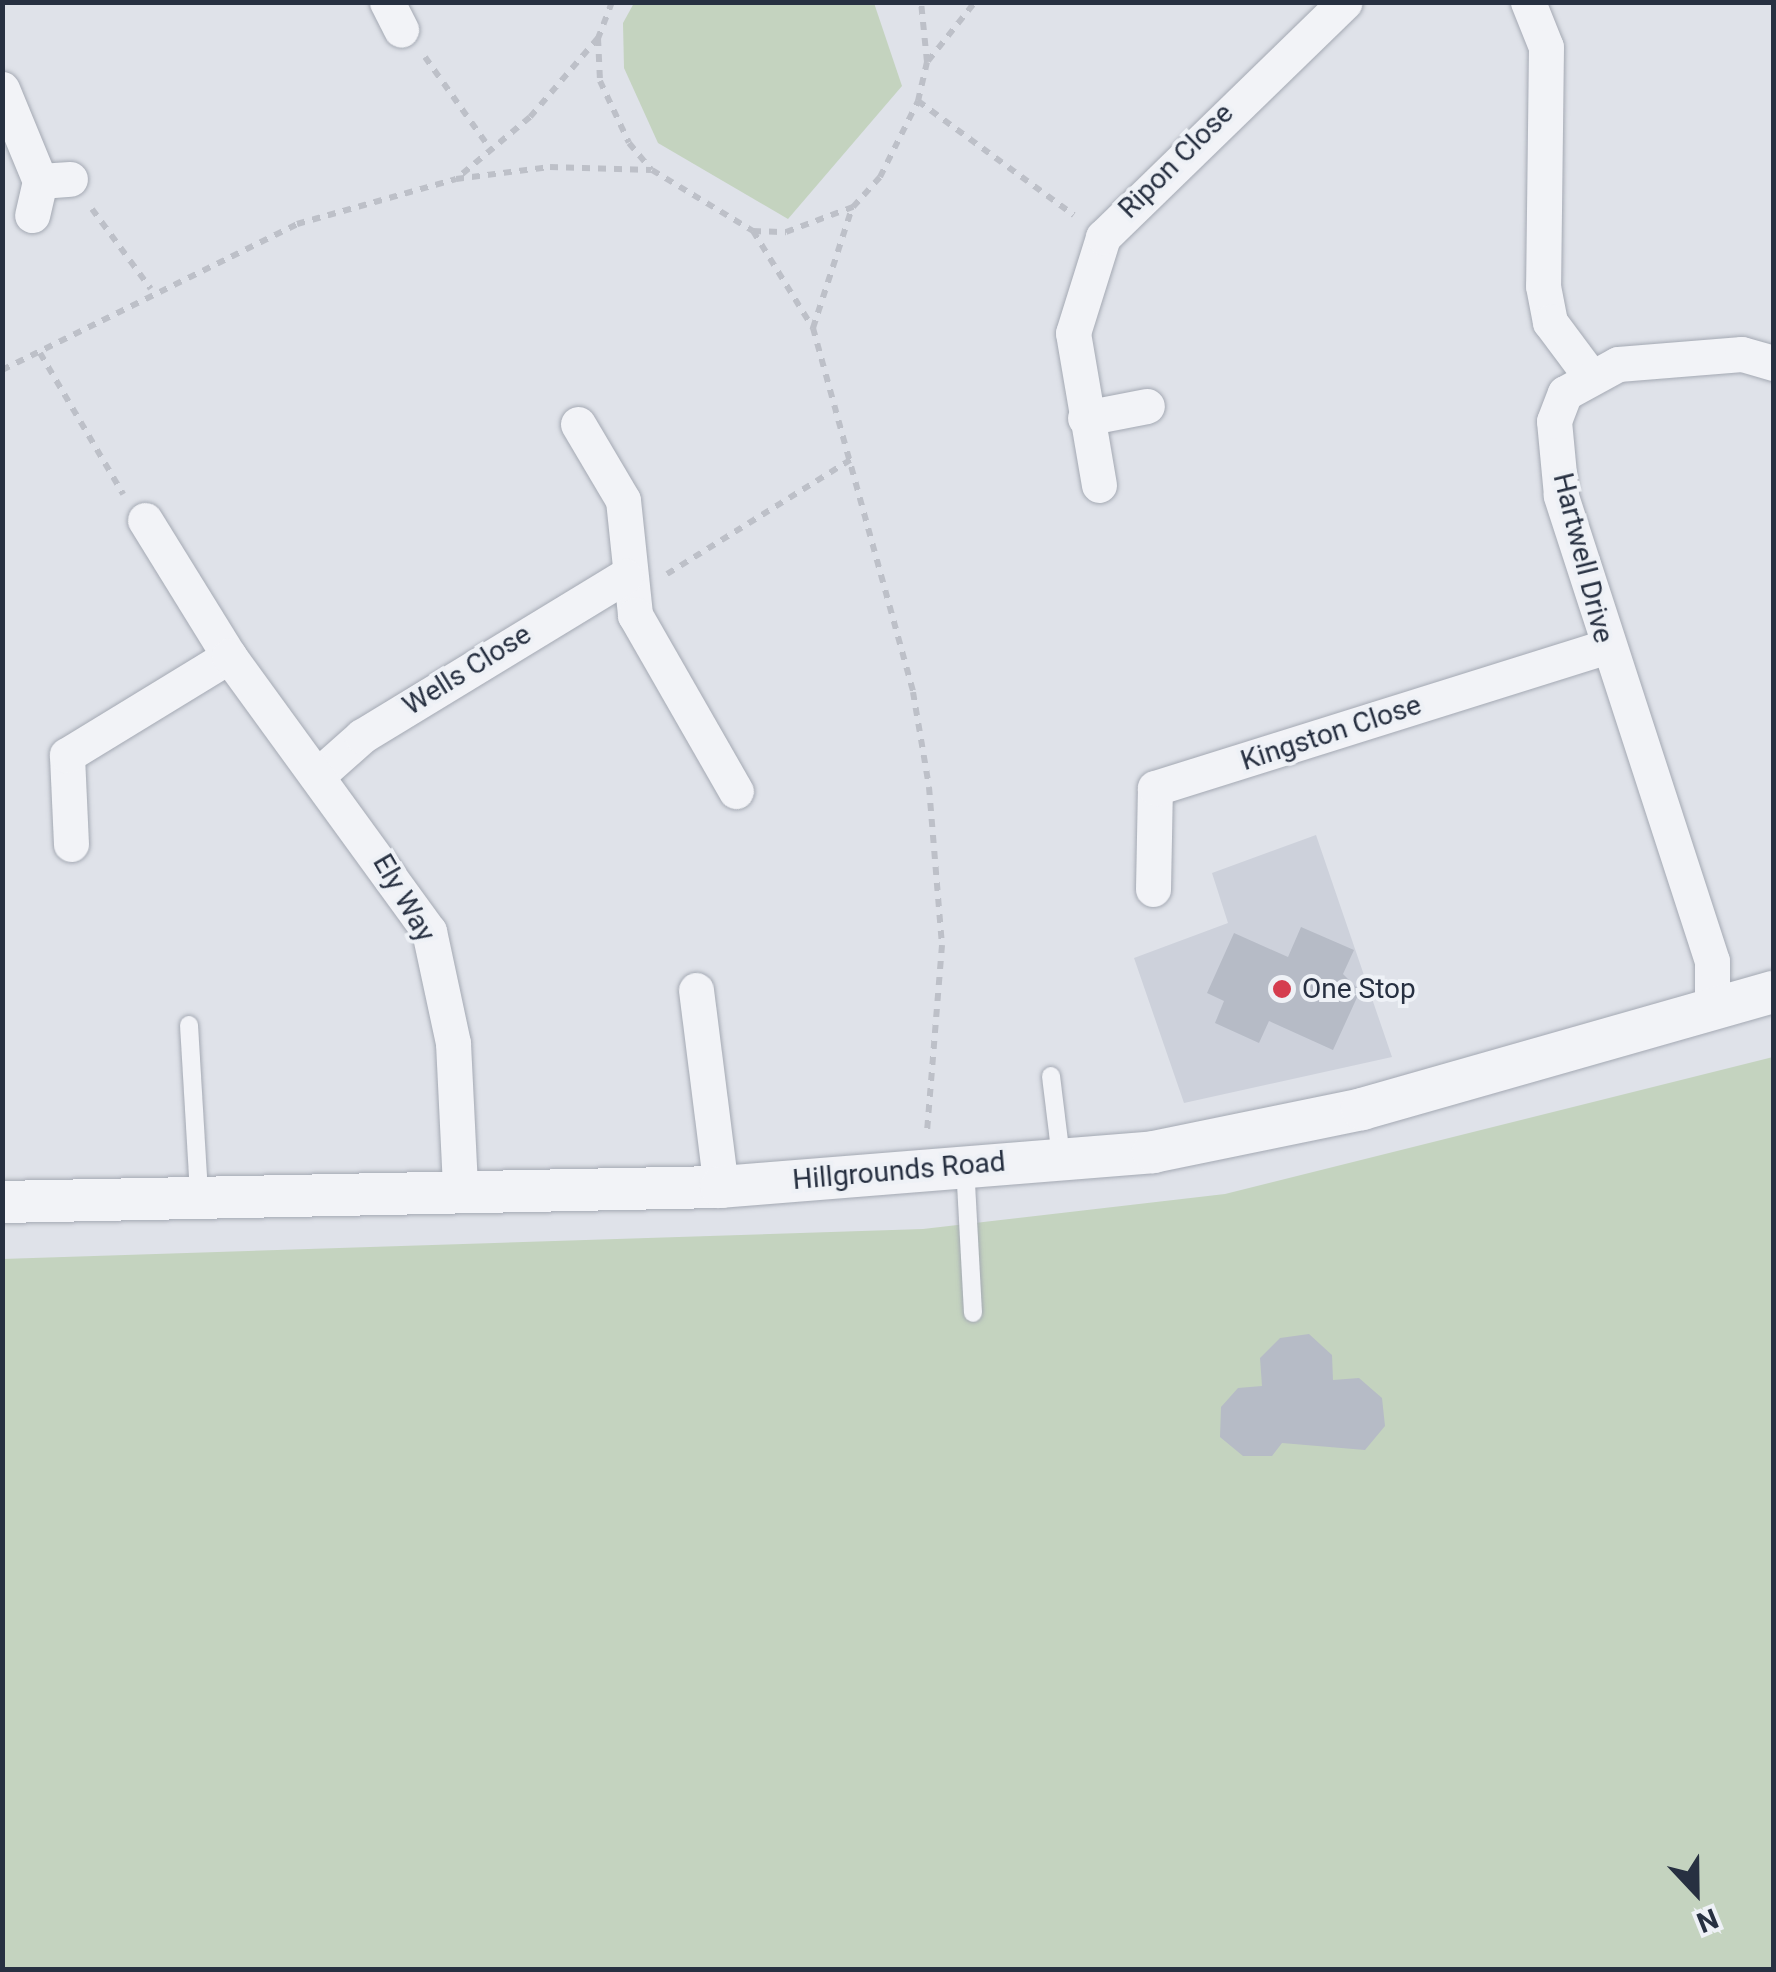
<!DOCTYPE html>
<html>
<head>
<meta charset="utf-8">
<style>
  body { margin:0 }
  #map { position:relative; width:1776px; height:1972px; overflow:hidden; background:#dfe2e9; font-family:Roboto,sans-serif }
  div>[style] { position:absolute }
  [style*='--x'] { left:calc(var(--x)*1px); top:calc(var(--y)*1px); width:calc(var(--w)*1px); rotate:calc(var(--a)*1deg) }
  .built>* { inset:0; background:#cdd1db }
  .green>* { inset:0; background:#c4d3bf }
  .building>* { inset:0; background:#b6bbc6 }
  .path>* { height:6px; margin-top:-3px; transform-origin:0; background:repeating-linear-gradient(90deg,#bdc0c8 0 8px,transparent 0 16px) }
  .roads { filter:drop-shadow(0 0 2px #a4a9b3) drop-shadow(0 0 2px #a4a9b3) }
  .service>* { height:18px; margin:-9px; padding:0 9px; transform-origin:9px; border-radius:9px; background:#f2f3f7 }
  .minor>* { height:35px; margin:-17.5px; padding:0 17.5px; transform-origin:17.5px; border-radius:17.5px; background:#f2f3f7 }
  .tertiary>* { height:42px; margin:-21px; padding:0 21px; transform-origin:21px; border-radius:21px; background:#f2f3f7 }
  .dots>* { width:28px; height:28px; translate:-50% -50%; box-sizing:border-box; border:5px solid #eef1f6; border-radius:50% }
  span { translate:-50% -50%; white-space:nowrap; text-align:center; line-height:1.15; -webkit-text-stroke:8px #eef1f6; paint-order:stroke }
  .street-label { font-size:28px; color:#273041 }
  .poi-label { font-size:28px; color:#273041 }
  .left { translate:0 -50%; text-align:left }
  .frame { position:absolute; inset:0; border:5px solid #273041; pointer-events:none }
  .north { position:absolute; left:1646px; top:1842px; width:100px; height:100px; -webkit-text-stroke:8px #eef1f6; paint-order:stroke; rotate:158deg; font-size:28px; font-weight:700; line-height:40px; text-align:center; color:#273041 }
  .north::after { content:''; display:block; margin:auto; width:35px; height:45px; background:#273041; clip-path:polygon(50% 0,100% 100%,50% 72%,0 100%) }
</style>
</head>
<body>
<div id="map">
  <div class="built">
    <div style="clip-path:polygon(1316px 835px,1392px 1057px,1184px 1103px,1134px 958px,1228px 923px,1212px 873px)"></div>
  </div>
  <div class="green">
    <div style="clip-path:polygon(634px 3px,874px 3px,902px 86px,788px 219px,658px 143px,624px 68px,623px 23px)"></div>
    <div style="clip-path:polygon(1773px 1057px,1773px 1969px,3px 1969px,2px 1259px,923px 1229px,1225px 1194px)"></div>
  </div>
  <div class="building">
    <div style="clip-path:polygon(1301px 927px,1354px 950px,1343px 974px,1360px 991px,1333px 1050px,1269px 1021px,1259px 1043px,1215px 1023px,1224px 1001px,1207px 993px,1234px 933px,1288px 957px)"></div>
    <div style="clip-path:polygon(1309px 1334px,1332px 1355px,1333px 1380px,1359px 1378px,1382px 1398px,1385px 1426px,1365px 1450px,1282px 1443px,1272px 1456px,1243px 1456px,1220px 1437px,1221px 1407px,1238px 1388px,1262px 1386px,1260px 1358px,1280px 1338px)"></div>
  </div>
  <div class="path">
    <div style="--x:612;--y:2;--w:39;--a:111"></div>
    <div style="--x:598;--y:38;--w:43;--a:87.3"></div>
    <div style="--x:600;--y:81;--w:68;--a:64.9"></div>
    <div style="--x:629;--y:143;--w:35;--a:50"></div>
    <div style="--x:652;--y:170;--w:118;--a:31.1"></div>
    <div style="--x:753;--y:231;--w:33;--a:2"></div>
    <div style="--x:786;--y:232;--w:72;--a:-20.5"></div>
    <div style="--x:853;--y:207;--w:40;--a:-48"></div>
    <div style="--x:880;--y:177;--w:85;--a:-63.4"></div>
    <div style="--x:918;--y:101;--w:40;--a:-77"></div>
    <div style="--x:927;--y:62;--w:60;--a:-95.7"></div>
    <div style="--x:598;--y:38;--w:104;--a:130.7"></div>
    <div style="--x:530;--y:117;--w:97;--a:140"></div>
    <div style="--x:456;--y:179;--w:95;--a:-7.3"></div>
    <div style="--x:550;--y:167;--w:101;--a:1.7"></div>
    <div style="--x:425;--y:57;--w:114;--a:54.6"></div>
    <div style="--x:928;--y:61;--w:75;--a:-51.5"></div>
    <div style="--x:918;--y:101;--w:193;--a:36.2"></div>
    <div style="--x:92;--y:209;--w:99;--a:53.6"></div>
    <div style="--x:753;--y:231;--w:114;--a:58.3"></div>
    <div style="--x:813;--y:328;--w:126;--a:-72"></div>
    <div style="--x:813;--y:328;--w:377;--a:74.6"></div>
    <div style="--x:913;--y:692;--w:96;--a:80.4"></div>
    <div style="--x:929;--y:787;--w:159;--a:85.3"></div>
    <div style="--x:942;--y:945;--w:187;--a:94.6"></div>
    <div style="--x:40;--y:353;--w:164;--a:59.5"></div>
    <div style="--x:2;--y:370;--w:329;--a:-26.3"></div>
    <div style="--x:297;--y:224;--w:165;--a:-15.8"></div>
    <div style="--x:667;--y:574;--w:219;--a:-31.9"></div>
  </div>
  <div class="roads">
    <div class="service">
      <div style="--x:189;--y:1025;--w:169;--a:86.6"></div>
      <div style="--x:1051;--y:1076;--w:83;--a:83"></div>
      <div style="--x:965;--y:1165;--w:148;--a:86.9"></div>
    </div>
    <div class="minor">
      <div style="--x:387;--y:2;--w:31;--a:63"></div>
      <div style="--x:1528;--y:2;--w:48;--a:68.2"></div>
      <div style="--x:1546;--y:47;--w:239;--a:90.7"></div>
      <div style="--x:1543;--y:286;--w:37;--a:79"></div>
      <div style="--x:1550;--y:322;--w:64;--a:53.3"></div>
      <div style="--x:2;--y:89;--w:100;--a:67.6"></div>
      <div style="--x:40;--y:181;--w:35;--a:103"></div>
      <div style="--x:40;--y:181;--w:30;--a:-4"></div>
      <div style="--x:1085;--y:418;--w:63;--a:-11"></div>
      <div style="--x:578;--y:424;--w:88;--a:59.4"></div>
      <div style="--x:623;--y:500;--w:116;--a:84"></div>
      <div style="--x:635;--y:615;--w:203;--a:60.2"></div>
      <div style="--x:1099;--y:485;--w:154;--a:-99.7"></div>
      <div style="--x:1073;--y:333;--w:101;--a:-72.6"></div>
      <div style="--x:1103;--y:237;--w:337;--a:-44.2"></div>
      <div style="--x:145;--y:520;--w:160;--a:58.3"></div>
      <div style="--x:317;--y:776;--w:60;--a:-41.6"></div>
      <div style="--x:362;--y:736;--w:308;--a:-31.3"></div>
      <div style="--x:71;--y:844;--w:89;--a:-92.6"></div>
      <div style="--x:67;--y:755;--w:190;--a:-31.4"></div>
      <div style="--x:229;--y:656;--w:340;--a:54"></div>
      <div style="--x:429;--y:931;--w:115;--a:77.9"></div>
      <div style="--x:453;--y:1043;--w:143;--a:87.2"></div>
      <div style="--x:1153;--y:889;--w:101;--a:-88.9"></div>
      <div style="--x:1155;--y:788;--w:471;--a:-17.4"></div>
      <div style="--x:696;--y:990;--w:199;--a:82.8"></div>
      <div style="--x:1712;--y:1006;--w:45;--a:-90"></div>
      <div style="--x:1712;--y:961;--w:490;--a:-108"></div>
      <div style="--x:1561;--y:495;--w:74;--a:-95.4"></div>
      <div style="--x:1554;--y:421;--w:30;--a:-69"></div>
      <div style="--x:1565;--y:393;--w:60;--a:-28.7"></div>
      <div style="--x:1618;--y:364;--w:124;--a:-4.6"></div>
      <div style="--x:1742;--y:354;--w:33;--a:16"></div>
    </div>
    <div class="tertiary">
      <div style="--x:2;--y:1202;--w:719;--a:-1.2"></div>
      <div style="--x:721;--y:1187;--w:433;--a:-4.6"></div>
      <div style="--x:1153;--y:1152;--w:213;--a:-11.6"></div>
      <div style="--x:1362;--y:1109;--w:428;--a:-15.9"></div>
    </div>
  </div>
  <div class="dots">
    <div style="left:1282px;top:989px;background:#d53d4f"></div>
  </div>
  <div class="street-label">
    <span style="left:1176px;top:161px;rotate:-45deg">Ripon Close</span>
    <span style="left:1583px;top:558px;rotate:76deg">Hartwell Drive</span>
    <span style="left:467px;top:670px;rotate:-32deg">Wells Close</span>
    <span style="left:1331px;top:733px;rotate:-18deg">Kingston Close</span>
    <span style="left:404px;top:898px;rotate:60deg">Ely Way</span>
    <span style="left:899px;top:1171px;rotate:-5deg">Hillgrounds Road</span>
  </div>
  <div class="poi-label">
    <span class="left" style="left:1302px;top:989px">One Stop</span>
  </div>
  <div class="frame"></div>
  <div class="north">N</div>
</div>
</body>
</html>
